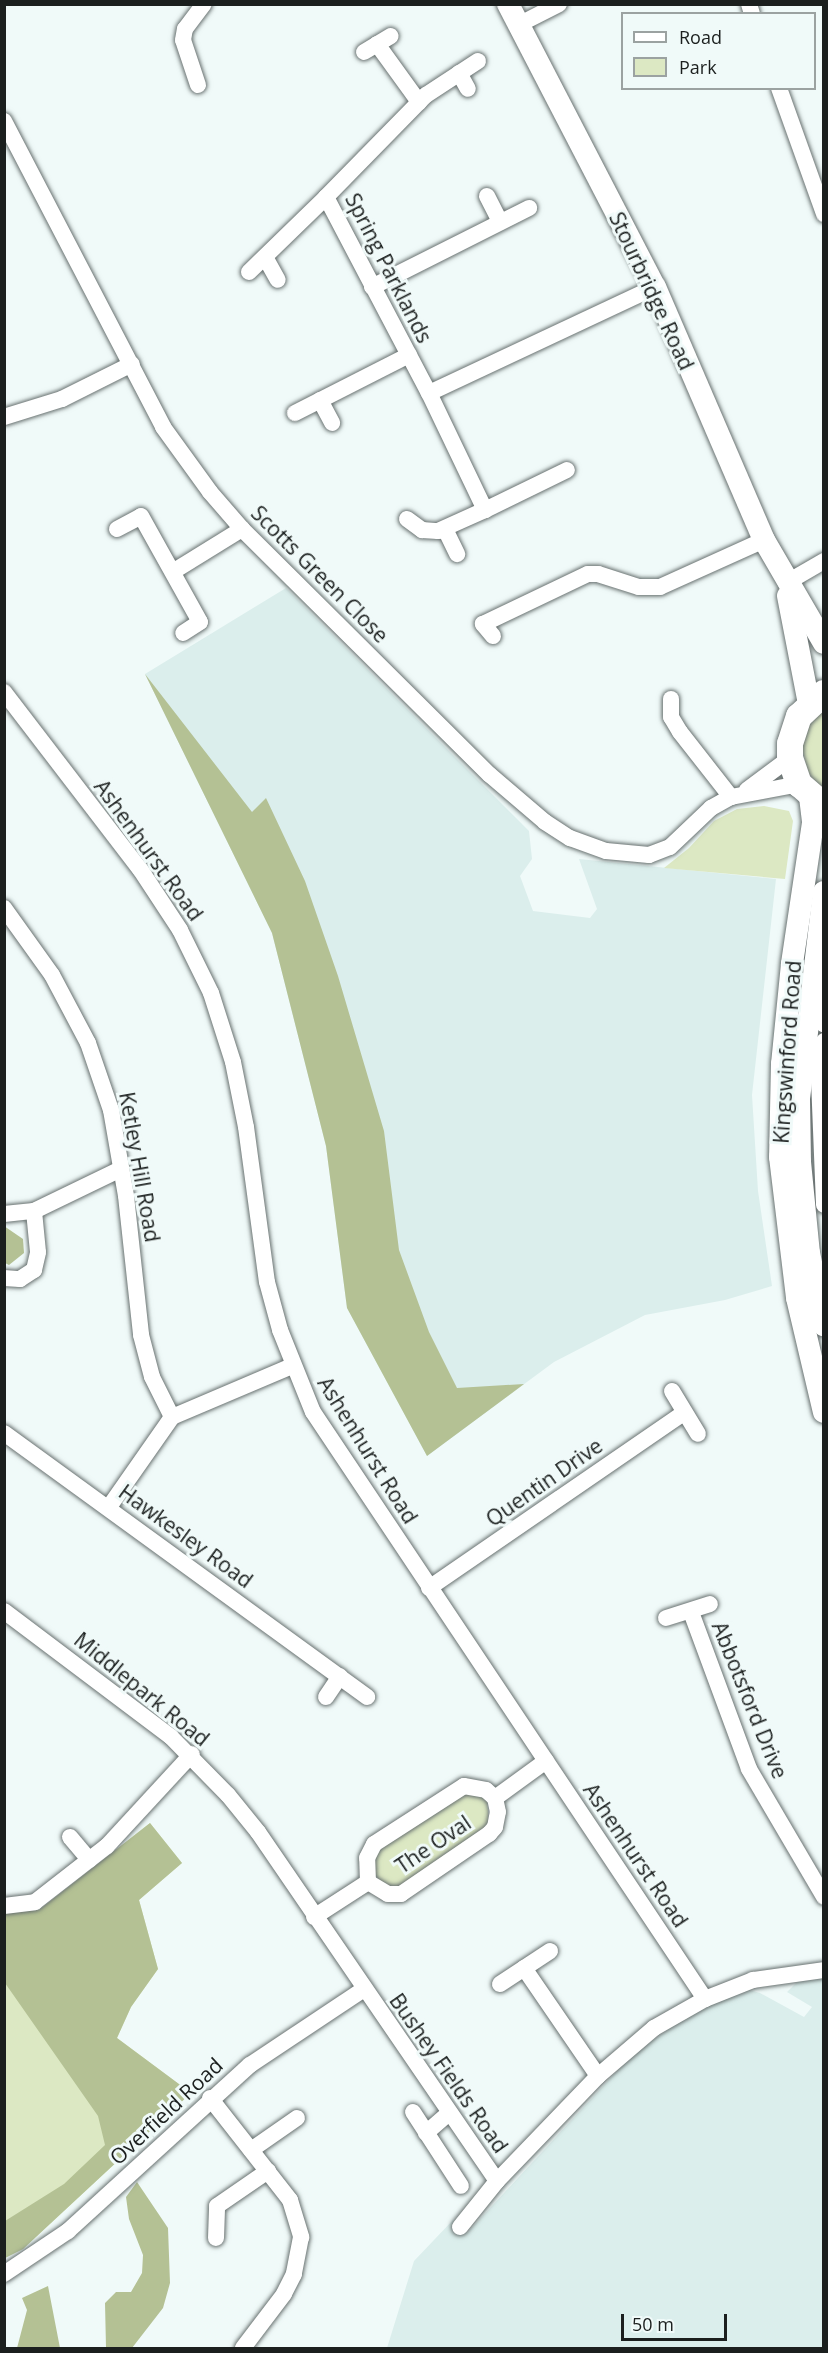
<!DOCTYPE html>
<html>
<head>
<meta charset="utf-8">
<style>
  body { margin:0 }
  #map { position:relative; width:828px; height:2353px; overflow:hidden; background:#f0faf9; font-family:"Open Sans",sans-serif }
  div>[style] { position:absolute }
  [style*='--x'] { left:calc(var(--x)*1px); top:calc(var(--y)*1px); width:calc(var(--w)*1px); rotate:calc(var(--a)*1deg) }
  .built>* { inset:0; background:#dbeeec }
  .green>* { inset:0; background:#dce8c3 }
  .forest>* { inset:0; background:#b4c194 }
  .roads { filter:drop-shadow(0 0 2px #687170) drop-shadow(0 0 2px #687170) }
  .minor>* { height:16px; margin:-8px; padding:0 8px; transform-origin:8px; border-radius:8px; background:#fff }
  .major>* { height:22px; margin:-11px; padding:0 11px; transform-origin:11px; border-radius:11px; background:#fff }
  .highway>* { height:26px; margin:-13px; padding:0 13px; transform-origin:13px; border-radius:13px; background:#fff }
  span { translate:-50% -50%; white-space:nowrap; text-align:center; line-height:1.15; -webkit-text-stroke:6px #f0faf9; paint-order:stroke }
  .street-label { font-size:21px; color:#1b1f1e }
  .frame { position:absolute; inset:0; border:6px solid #1b1f1e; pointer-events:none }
  .legend { position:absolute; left:621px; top:12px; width:195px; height:78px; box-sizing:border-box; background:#f0faf9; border:2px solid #9ba2a1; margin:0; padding:8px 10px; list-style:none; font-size:18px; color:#1b1f1e }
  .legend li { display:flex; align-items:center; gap:12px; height:30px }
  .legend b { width:30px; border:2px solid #9ba2a1 }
  .scale { position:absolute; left:621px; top:2314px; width:106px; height:27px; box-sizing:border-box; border:3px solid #1b1f1e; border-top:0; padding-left:8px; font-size:18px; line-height:21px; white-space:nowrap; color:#1b1f1e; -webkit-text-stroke:4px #f0faf9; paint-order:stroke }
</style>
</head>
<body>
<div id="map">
  <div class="built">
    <div style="clip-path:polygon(286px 588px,529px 831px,532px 859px,520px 876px,533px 911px,590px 918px,597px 909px,579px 859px,776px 879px,752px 1095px,758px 1191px,772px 1286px,725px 1300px,645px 1315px,554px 1362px,427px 1456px,347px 1308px,326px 1146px,272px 933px,145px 674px)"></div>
    <div style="clip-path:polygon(823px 1975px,823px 2348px,387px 2348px,414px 2261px,453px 2220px,467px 2233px,631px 2056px,698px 2008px,742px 1988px,760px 1993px,804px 2017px,812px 2007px,787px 1992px,800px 1979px)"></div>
  </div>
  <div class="green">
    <div style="clip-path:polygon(823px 707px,823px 791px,808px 773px,802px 747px,810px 722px)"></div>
    <div style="clip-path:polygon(764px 806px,789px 811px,793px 821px,785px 879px,664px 868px,689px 848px,714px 821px,737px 809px)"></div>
    <div style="clip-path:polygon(466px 1791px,475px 1791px,487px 1801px,489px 1824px,401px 1888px,382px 1884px,373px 1871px,375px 1854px,380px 1846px)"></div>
    <div style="clip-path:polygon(150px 1823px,182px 1863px,139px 1900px,158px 1969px,131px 2007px,117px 2038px,191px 2093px,23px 2249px,5px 2258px,5px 1913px,39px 1910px)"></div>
  </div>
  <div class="forest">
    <div style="clip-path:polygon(145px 674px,252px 812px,266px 798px,305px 881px,338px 976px,384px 1131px,399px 1250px,429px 1332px,457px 1388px,524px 1384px,427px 1456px,347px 1308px,326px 1146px,272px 933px)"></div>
    <div style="clip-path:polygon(4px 1226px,23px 1239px,24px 1253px,9px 1265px,5px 1263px)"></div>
    <div style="clip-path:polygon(150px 1823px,182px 1863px,139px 1900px,158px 1969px,131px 2007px,117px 2038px,191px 2093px,23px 2249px,5px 2258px,5px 2221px,64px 2184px,105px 2145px,98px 2116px,5px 1983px,5px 1913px,39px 1910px)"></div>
    <div style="clip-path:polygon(137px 2182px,168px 2228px,170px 2283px,163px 2308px,132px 2348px,106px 2348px,105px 2303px,116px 2292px,131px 2292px,142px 2273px,143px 2255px,129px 2219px,126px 2197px)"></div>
    <div style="clip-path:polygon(48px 2286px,60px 2348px,17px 2348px,27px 2310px,22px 2298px)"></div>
  </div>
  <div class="roads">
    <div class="minor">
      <div style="--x:749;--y:4;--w:10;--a:73"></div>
      <div style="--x:518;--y:25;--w:46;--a:-27.1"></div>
      <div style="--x:377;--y:44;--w:72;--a:54.1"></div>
      <div style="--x:364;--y:52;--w:31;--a:-31"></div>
      <div style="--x:478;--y:61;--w:62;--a:146.8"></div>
      <div style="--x:426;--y:95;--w:143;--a:134.4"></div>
      <div style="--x:326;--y:197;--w:221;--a:62.3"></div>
      <div style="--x:429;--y:393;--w:130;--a:64.4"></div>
      <div style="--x:485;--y:510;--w:91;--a:-26"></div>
      <div style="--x:459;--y:73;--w:18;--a:61"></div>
      <div style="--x:198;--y:85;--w:47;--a:-108.4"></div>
      <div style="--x:183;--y:40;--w:11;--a:-80"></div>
      <div style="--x:185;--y:29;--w:31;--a:-53"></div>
      <div style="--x:779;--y:88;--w:134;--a:70.3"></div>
      <div style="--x:4;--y:121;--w:345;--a:62.5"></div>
      <div style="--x:163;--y:427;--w:80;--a:54.1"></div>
      <div style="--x:210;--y:492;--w:49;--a:49.1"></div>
      <div style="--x:242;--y:529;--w:349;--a:44.8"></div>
      <div style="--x:490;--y:775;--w:72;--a:40.5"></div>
      <div style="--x:545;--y:822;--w:30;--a:33"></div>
      <div style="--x:570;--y:838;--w:38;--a:20"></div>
      <div style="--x:606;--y:851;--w:43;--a:5.3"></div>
      <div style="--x:649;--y:855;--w:22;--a:-21"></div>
      <div style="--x:670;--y:847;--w:57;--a:-43.6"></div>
      <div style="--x:711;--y:808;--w:23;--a:-29"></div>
      <div style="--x:731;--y:797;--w:69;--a:-10.8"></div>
      <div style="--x:487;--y:196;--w:29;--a:63"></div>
      <div style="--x:265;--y:257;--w:26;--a:61"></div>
      <div style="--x:249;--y:272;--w:107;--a:-44.2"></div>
      <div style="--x:372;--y:287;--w:176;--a:-26.7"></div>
      <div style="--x:429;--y:393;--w:250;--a:-25.1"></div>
      <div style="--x:320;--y:400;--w:26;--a:62"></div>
      <div style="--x:295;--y:413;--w:128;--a:-27"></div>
      <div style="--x:4;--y:417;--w:61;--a:-17.2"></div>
      <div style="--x:62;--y:399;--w:78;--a:-26.6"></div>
      <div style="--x:407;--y:519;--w:19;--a:36"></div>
      <div style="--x:422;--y:530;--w:16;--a:4"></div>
      <div style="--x:438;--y:531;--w:51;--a:-24.1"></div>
      <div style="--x:117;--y:529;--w:27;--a:-28"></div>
      <div style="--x:141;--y:516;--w:121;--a:60.9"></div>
      <div style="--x:200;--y:622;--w:20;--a:147"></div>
      <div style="--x:445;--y:529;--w:28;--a:64"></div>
      <div style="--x:174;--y:571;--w:80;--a:-31.7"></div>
      <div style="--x:786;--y:583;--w:44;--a:-30.1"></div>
      <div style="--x:493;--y:636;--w:16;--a:-130"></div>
      <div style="--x:483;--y:624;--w:116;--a:-25.5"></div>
      <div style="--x:588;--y:574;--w:10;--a:0"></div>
      <div style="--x:598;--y:574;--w:43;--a:17.6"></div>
      <div style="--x:639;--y:587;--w:21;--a:0"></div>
      <div style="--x:660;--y:587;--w:114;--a:-24.3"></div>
      <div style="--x:4;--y:692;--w:223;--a:52.5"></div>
      <div style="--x:140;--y:869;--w:73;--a:56.7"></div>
      <div style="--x:180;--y:930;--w:70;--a:63.8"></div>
      <div style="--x:211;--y:993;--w:72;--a:72.3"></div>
      <div style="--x:233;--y:1062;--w:66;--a:78.7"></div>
      <div style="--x:246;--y:1127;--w:156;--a:82.3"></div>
      <div style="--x:267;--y:1282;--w:50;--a:74.8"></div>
      <div style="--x:280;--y:1330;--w:88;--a:68.1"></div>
      <div style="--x:313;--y:1412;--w:706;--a:56.26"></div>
      <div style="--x:671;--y:699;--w:18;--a:90"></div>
      <div style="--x:671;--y:717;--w:17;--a:59"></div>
      <div style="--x:680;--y:732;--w:83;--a:51.9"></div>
      <div style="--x:747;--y:790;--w:54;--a:-36.7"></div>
      <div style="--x:4;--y:908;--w:82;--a:54.4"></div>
      <div style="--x:52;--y:975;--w:77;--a:62.1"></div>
      <div style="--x:88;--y:1043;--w:71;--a:71.1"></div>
      <div style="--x:111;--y:1110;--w:87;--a:80.1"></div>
      <div style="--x:126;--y:1196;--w:140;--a:83.8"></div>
      <div style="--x:141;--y:1335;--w:43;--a:75.3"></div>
      <div style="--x:152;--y:1377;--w:45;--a:63.4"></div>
      <div style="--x:817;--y:986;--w:39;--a:80"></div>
      <div style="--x:824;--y:1041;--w:39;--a:97"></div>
      <div style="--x:819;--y:1080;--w:125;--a:87.7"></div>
      <div style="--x:4;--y:1214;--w:30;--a:-6"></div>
      <div style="--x:4;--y:1278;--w:16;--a:4"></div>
      <div style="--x:20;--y:1279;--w:17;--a:-33"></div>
      <div style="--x:34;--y:1270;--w:18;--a:-77"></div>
      <div style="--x:38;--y:1252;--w:41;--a:-95.6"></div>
      <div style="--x:34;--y:1211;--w:97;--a:-25.8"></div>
      <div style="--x:672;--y:1391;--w:50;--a:58.8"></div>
      <div style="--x:4;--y:1433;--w:449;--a:36"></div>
      <div style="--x:109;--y:1507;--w:110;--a:-55"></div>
      <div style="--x:172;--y:1417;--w:130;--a:-23"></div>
      <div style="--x:429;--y:1588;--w:309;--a:-34.5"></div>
      <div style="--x:4;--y:1611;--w:209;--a:37"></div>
      <div style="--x:171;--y:1737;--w:81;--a:45.5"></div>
      <div style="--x:228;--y:1795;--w:48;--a:51"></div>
      <div style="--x:258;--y:1832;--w:423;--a:55.6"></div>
      <div style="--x:691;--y:1612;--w:167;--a:69.7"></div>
      <div style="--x:749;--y:1769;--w:148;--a:59.6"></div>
      <div style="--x:666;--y:1618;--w:46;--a:-17.7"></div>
      <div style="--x:326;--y:1697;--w:25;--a:-56"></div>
      <div style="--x:70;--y:1837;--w:30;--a:50"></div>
      <div style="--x:368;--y:1882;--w:23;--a:31"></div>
      <div style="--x:388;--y:1894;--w:13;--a:0"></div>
      <div style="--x:401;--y:1894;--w:107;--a:-34.3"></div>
      <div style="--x:489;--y:1834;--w:9;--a:-49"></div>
      <div style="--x:495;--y:1827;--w:15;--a:-79"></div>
      <div style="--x:498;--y:1812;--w:14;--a:-102"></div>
      <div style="--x:4;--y:1906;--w:31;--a:-7"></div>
      <div style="--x:35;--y:1902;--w:91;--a:-37.9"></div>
      <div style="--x:107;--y:1846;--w:125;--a:-47.3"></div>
      <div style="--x:314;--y:1917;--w:64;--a:-32.9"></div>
      <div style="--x:368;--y:1882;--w:24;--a:-92"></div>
      <div style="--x:367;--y:1858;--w:16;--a:-63"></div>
      <div style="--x:374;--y:1844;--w:107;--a:-32.8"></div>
      <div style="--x:464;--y:1786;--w:22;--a:10"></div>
      <div style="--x:486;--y:1790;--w:12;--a:42"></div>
      <div style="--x:495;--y:1798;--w:63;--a:-36"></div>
      <div style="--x:524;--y:1968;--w:131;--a:55.6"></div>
      <div style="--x:500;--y:1984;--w:60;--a:-33.4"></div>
      <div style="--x:210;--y:2098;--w:130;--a:51.9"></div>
      <div style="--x:290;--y:2200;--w:39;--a:73"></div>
      <div style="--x:301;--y:2237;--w:38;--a:101"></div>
      <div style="--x:294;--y:2274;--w:22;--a:117"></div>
      <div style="--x:284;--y:2294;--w:68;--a:127.2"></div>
      <div style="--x:413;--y:2112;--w:88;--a:57"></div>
      <div style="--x:426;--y:2133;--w:30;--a:-41"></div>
      <div style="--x:251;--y:2150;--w:56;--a:-34.8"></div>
      <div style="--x:460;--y:2227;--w:59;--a:-51.2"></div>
      <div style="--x:497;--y:2181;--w:146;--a:-46.1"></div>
      <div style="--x:598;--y:2076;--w:74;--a:-40.6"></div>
      <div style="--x:654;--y:2028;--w:59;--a:-29.6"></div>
      <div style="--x:705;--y:1999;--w:52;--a:-21.6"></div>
      <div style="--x:753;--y:1980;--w:72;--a:-8"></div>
      <div style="--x:216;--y:2238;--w:32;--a:-88"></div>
      <div style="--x:217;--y:2206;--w:62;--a:-34.5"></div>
      <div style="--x:4;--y:2274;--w:77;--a:-33.9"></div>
      <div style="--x:68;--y:2231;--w:246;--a:-42.4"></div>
      <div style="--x:250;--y:2065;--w:137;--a:-33.7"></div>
    </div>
    <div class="major">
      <div style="--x:508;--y:4;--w:319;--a:62.6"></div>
      <div style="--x:655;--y:287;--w:275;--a:66.7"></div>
      <div style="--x:764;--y:540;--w:119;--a:59.8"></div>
      <div style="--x:788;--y:596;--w:110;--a:79"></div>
      <div style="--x:810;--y:797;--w:26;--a:83"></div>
      <div style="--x:813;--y:823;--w:143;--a:98.5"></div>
      <div style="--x:792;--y:964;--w:100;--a:95.7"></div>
      <div style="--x:782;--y:1064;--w:93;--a:91.2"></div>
      <div style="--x:780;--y:1157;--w:142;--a:83.1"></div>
      <div style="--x:797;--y:1298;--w:117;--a:76.7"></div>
      <div style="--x:824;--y:892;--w:209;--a:96.9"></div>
      <div style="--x:799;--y:1099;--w:63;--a:89.1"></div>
      <div style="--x:800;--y:1162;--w:91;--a:84.4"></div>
      <div style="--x:809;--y:1253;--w:74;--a:78.2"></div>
    </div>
    <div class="highway">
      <div style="--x:824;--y:693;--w:34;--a:137"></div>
      <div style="--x:799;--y:716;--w:29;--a:108"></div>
      <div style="--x:790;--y:744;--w:14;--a:90"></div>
      <div style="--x:790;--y:758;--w:28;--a:71"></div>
      <div style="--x:799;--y:784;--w:33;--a:41"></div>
    </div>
  </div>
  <div class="street-label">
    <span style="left:389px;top:268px;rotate:63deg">Spring Parklands</span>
    <span style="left:652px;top:291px;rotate:65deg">Stourbridge Road</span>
    <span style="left:320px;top:574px;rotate:45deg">Scotts Green Close</span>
    <span style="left:149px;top:850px;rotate:54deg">Ashenhurst Road</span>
    <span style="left:787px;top:1052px;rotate:-86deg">Kingswinford Road</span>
    <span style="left:140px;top:1167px;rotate:80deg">Ketley Hill Road</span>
    <span style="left:368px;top:1450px;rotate:58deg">Ashenhurst Road</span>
    <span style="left:544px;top:1482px;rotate:-35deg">Quentin Drive</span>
    <span style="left:186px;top:1536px;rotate:36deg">Hawkesley Road</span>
    <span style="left:142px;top:1689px;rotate:39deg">Middlepark Road</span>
    <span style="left:750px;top:1700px;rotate:68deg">Abbotsford Drive</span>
    <span style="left:433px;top:1844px;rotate:-34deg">The Oval</span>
    <span style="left:636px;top:1855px;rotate:56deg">Ashenhurst Road</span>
    <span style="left:449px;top:2073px;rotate:55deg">Bushey Fields Road</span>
    <span style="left:166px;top:2111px;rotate:-43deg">Overfield Road</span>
  </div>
  <div class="frame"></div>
  <ul class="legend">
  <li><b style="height:8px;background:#fff"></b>Road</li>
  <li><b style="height:16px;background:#dce8c3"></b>Park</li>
  </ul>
  <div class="scale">50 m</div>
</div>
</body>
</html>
